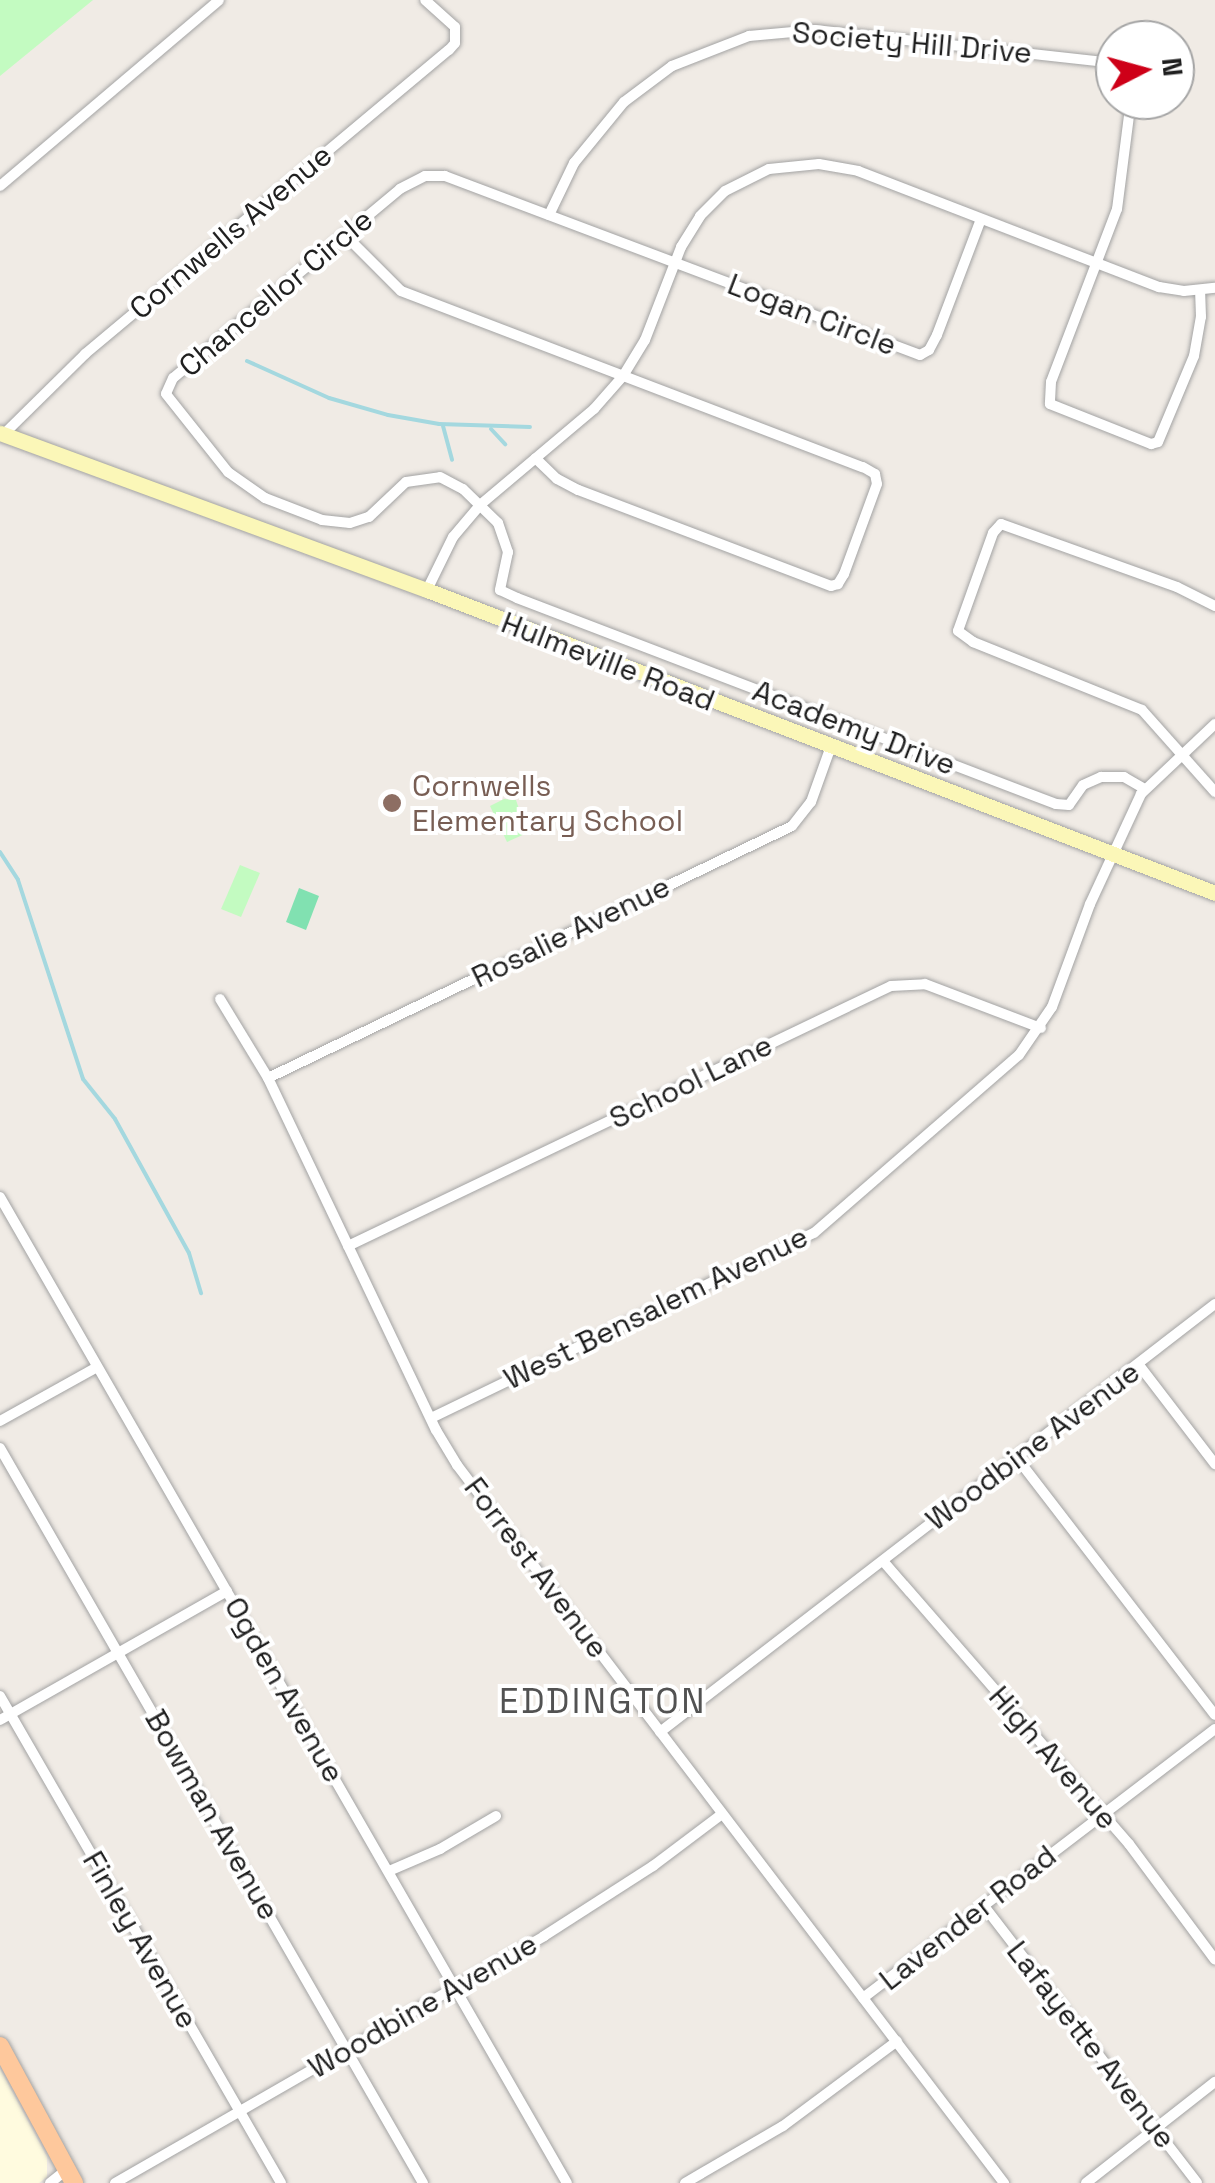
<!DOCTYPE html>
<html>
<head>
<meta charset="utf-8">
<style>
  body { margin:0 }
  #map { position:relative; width:1215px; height:2183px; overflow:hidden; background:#f0ebe5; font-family:"Space Grotesk",sans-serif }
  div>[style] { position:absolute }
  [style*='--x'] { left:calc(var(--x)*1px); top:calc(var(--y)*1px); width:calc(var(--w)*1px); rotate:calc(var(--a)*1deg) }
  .education>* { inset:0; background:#fffbdf }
  .park>* { inset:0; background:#c3fbc1 }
  .pitch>* { inset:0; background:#81e1b1 }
  .stream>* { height:4px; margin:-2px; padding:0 2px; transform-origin:2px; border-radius:2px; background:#a4d8df }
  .roads { filter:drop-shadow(0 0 2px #a3a3a3) drop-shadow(0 0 2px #a3a3a3) }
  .minor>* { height:10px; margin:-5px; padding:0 5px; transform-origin:5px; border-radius:5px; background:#fff }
  .secondary>* { height:15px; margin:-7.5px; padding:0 7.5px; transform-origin:7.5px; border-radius:7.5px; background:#fbf7b8 }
  .primary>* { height:18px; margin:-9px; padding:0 9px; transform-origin:9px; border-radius:9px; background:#fec89c }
  .dots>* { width:28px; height:28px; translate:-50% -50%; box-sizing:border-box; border:5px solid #fff; border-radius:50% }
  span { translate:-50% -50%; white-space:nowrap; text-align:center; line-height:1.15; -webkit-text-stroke:8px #fff; paint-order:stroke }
  .street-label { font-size:30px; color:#1f1f1f }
  .education-label { font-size:30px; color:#785e54 }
  .left { translate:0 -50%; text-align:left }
  .quarter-label { font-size:35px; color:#525252; letter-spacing:2.5px }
  .north { position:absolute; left:1095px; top:20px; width:100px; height:100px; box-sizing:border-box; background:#fff; border:2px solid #a5a5a5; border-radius:50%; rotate:84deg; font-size:28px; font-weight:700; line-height:40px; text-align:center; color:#1f1f1f }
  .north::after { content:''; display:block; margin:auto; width:35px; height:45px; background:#ce0018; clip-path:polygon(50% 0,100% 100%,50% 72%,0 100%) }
</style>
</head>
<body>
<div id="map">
  <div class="education">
    <div style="clip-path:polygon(0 2069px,47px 2157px,47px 2177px,39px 2183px,0 2183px)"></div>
  </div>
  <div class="park">
    <div style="clip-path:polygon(0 0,93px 0,0 76px)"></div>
    <div style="clip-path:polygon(504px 799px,516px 800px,527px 833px,507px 842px,490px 806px)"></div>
    <div style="clip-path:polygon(240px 865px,260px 873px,241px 917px,221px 909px)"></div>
  </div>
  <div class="pitch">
    <div style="clip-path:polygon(299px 888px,319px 896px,306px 930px,286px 922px)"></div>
  </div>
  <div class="stream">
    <div style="--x:247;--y:361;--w:90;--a:24.3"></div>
    <div style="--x:329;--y:398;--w:61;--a:16.1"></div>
    <div style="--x:388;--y:415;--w:52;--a:10"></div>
    <div style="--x:439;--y:424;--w:91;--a:1.9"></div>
    <div style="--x:443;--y:426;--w:35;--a:75"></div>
    <div style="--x:491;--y:429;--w:21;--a:47"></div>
    <div style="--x:0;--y:852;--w:33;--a:57"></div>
    <div style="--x:18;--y:880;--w:209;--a:71.9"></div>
    <div style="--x:83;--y:1079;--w:51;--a:51.3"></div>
    <div style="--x:115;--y:1119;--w:153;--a:61.1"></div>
    <div style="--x:189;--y:1253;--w:42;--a:73.3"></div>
  </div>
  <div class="roads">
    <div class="minor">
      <div style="--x:1131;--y:100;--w:110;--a:97.3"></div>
      <div style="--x:1117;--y:209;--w:185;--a:110.9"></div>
      <div style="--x:1051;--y:382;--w:22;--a:93"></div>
      <div style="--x:1050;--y:404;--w:109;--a:21.6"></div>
      <div style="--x:1151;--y:444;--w:7;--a:-16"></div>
      <div style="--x:1158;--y:442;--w:93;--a:-67.3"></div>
      <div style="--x:1194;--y:356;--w:40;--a:-80"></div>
      <div style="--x:1201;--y:317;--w:27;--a:-92"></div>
      <div style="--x:0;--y:186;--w:287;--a:-40.3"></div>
      <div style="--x:549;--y:215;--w:58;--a:-64.3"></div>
      <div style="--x:574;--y:163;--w:79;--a:-50.7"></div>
      <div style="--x:624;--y:102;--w:60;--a:-36.9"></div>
      <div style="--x:672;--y:66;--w:83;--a:-21.3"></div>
      <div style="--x:749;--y:36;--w:66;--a:-5.2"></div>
      <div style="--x:815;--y:30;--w:302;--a:6.3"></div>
      <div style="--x:981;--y:219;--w:124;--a:110.8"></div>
      <div style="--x:937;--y:335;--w:17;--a:118"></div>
      <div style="--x:929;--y:350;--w:10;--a:151"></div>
      <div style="--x:920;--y:355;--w:508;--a:-159.35"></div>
      <div style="--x:445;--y:176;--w:20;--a:180"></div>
      <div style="--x:425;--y:176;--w:28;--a:153"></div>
      <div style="--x:400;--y:189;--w:295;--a:140.2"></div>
      <div style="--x:173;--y:378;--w:17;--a:114"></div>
      <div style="--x:166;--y:394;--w:100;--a:51.5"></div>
      <div style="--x:228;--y:472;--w:45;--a:35.1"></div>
      <div style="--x:265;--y:498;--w:61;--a:21.1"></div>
      <div style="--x:322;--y:520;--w:28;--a:6"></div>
      <div style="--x:350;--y:523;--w:20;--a:-18"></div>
      <div style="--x:369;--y:517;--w:51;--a:-43.4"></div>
      <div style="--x:406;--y:482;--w:34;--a:-8"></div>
      <div style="--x:440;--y:477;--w:26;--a:28"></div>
      <div style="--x:463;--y:489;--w:49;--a:44.2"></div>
      <div style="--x:498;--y:523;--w:31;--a:71"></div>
      <div style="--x:508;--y:552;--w:39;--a:102"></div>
      <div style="--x:500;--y:590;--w:19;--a:25"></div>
      <div style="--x:517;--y:598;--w:577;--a:20.92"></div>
      <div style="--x:1056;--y:804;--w:13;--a:4"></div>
      <div style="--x:1069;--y:805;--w:24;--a:-55"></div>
      <div style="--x:1083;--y:785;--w:20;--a:-24"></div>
      <div style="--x:1101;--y:777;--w:23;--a:0"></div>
      <div style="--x:1124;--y:777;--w:24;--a:30"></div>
      <div style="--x:345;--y:235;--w:79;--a:45"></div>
      <div style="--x:401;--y:291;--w:494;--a:20.9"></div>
      <div style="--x:863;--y:467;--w:14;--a:30"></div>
      <div style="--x:875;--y:474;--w:10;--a:79"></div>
      <div style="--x:877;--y:484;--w:96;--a:110.1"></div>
      <div style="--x:844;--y:574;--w:12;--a:121"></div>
      <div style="--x:838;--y:584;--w:7;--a:164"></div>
      <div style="--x:831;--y:586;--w:271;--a:-159.2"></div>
      <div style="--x:578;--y:490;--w:24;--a:-152"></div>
      <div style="--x:557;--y:479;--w:30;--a:-136"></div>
      <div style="--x:4;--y:434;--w:114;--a:-44.6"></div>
      <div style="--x:85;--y:354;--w:474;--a:-39.9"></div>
      <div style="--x:449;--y:50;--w:9;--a:-49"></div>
      <div style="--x:455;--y:43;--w:16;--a:-90"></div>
      <div style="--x:455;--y:27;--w:40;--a:-138"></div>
      <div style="--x:427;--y:590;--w:59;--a:-63.9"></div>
      <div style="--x:453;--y:537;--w:42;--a:-49.8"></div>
      <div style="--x:480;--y:505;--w:149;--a:-40.1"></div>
      <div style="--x:594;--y:409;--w:44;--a:-48.7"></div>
      <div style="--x:623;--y:376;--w:42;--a:-58.6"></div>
      <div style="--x:645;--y:340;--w:100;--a:-68.8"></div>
      <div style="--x:681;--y:247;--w:36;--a:-58"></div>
      <div style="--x:700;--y:216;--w:35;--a:-45"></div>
      <div style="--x:725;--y:191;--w:49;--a:-26.6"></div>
      <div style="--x:769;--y:169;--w:50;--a:-5.7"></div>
      <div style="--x:819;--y:164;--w:40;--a:10"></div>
      <div style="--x:858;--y:171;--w:323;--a:21.1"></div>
      <div style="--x:1159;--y:287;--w:25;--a:9"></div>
      <div style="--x:1184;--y:291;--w:31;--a:-6"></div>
      <div style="--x:1215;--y:606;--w:42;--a:-153.4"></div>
      <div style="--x:1177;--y:587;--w:187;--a:-160.3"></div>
      <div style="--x:1001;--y:524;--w:12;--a:132"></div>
      <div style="--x:993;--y:533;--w:104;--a:109.7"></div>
      <div style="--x:958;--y:631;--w:19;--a:36"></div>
      <div style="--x:973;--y:642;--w:182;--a:21.9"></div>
      <div style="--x:1142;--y:710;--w:110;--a:48.3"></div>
      <div style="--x:220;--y:999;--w:92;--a:58.7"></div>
      <div style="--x:268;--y:1078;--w:390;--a:64.5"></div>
      <div style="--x:436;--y:1430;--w:41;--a:59"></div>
      <div style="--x:457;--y:1465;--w:903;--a:52.7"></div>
      <div style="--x:268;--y:1078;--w:581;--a:-25.68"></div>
      <div style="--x:792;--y:826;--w:31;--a:-52"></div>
      <div style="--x:811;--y:802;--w:59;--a:-70.3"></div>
      <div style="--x:0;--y:1197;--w:1137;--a:60.1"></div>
      <div style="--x:348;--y:1246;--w:602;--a:-25.59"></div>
      <div style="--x:891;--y:986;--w:34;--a:-3"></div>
      <div style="--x:925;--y:984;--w:124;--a:20.8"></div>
      <div style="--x:1139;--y:1365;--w:125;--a:52.5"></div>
      <div style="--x:431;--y:1418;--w:425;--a:-25.8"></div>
      <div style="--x:814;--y:1233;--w:271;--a:-41"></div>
      <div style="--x:1019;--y:1055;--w:58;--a:-55.5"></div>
      <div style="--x:1052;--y:1007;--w:110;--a:-69.7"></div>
      <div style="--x:1090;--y:904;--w:121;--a:-65.1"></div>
      <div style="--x:1141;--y:794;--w:102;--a:-43.4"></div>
      <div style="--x:0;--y:1421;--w:111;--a:-29.1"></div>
      <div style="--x:0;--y:1448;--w:848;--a:60.08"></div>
      <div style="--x:1017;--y:1458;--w:324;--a:52.4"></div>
      <div style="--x:883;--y:1561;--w:375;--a:49"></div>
      <div style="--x:1129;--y:1844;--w:144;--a:53.4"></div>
      <div style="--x:0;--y:1696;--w:562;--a:60.01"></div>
      <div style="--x:0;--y:1720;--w:261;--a:-29.6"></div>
      <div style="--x:660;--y:1732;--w:701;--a:-37.64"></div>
      <div style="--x:389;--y:1871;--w:56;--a:-23.3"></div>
      <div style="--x:440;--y:1849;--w:65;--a:-30.5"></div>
      <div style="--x:984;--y:1906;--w:349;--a:52.4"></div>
      <div style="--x:863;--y:1998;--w:443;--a:-37.4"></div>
      <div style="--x:50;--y:2183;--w:21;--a:-39"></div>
      <div style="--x:115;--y:2183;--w:495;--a:-29.9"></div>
      <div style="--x:544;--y:1936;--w:130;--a:-32.7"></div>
      <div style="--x:653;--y:1866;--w:86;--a:-37"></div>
      <div style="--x:685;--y:2183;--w:113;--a:-30.2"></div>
      <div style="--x:783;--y:2126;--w:142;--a:-36.7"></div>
      <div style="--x:1086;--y:2183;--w:164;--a:-38.1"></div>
    </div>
    <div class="secondary">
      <div style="--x:0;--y:433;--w:455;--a:20.2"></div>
      <div style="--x:427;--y:590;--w:844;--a:21.03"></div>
    </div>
    <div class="primary">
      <div style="--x:0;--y:2046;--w:156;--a:61.6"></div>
    </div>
  </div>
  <div class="dots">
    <div style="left:392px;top:803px;background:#8d6e63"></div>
  </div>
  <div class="street-label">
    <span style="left:912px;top:43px;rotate:5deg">Society Hill Drive</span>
    <span style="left:231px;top:232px;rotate:-40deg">Cornwells Avenue</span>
    <span style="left:276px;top:293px;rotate:-40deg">Chancellor Circle</span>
    <span style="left:812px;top:315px;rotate:21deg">Logan Circle</span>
    <span style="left:608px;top:662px;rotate:21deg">Hulmeville Road</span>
    <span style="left:854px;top:728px;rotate:21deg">Academy Drive</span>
    <span style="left:571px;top:932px;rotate:-26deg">Rosalie Avenue</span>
    <span style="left:691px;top:1082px;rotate:-26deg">School Lane</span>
    <span style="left:656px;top:1308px;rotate:-26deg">West Bensalem Avenue</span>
    <span style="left:1033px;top:1446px;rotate:-37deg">Woodbine Avenue</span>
    <span style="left:536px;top:1568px;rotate:53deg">Forrest Avenue</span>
    <span style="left:284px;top:1690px;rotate:60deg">Ogden Avenue</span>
    <span style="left:1053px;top:1758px;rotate:49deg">High Avenue</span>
    <span style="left:212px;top:1815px;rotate:60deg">Bowman Avenue</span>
    <span style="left:968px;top:1918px;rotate:-38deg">Lavender Road</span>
    <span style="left:140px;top:1940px;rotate:60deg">Finley Avenue</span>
    <span style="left:423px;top:2006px;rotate:-30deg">Woodbine Avenue</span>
    <span style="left:1091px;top:2045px;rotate:52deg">Lafayette Avenue</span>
  </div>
  <div class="education-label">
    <span class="left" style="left:412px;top:803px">Cornwells<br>Elementary School</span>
  </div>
  <div class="quarter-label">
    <span style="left:603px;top:1701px">EDDINGTON</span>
  </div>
  <div class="north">N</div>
</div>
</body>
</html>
